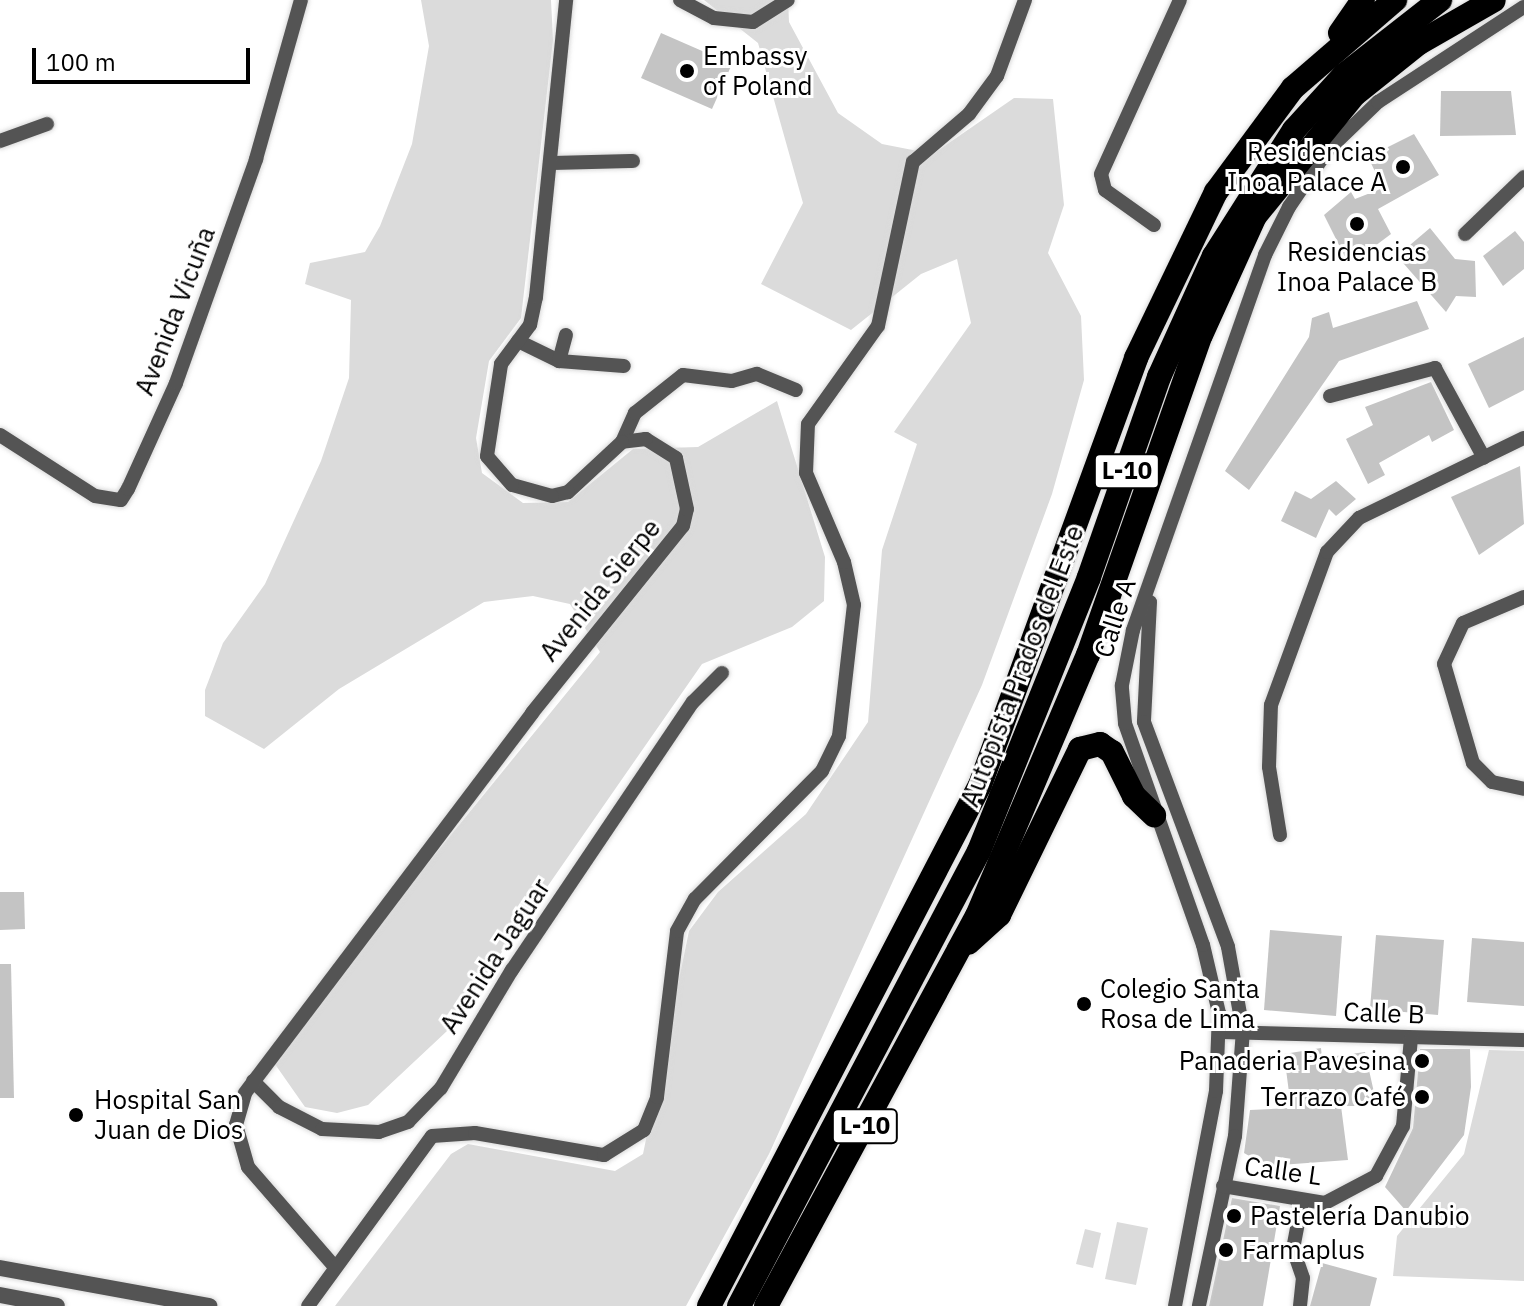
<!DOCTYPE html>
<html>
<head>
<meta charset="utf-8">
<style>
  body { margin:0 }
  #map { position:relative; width:1524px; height:1306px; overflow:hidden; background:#fff; font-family:"IBM Plex Sans",sans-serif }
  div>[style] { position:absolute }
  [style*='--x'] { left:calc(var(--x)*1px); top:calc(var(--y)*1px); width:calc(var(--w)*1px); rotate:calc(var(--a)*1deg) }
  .green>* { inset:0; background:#dbdbdb }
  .building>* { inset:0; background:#c4c4c4 }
  .roads { filter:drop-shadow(0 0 2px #dbdbdb) drop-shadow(0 0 2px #dbdbdb) }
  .minor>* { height:14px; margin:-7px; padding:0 7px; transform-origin:7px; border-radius:7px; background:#545454 }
  .tertiary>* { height:16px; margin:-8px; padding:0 8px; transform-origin:8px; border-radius:8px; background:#545454 }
  .motorway>* { height:24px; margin:-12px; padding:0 12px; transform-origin:12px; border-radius:12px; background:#000 }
  .dots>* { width:22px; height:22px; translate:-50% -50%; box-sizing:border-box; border:4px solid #fff; border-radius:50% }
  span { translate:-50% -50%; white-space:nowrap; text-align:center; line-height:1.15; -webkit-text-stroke:6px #fff; paint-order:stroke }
  .shield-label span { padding:2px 6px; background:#fff; border:2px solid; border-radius:6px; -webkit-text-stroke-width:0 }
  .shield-label { font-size:24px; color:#000; font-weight:700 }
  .poi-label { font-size:26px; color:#000 }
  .left { translate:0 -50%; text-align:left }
  .right { translate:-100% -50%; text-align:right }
  .street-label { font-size:26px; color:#000 }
  .scale { position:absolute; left:32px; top:48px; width:218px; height:36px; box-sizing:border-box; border:4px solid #000; border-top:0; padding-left:10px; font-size:24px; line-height:28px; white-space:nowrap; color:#000; -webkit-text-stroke:6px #fff; paint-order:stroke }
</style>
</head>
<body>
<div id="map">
  <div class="green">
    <div style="clip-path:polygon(421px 0,551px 0,553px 40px,521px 318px,489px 361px,476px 438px,482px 473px,523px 503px,568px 502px,633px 449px,698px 447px,777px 401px,825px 557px,824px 601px,792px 627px,702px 664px,447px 1031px,368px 1105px,337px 1113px,305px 1107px,270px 1057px,600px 652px,570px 604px,533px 596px,484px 602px,339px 689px,264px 749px,205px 716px,205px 690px,223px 643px,265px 584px,321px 461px,349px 378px,351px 300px,305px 284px,310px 263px,365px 252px,380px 226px,412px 144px,429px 46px)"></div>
    <div style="clip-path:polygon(704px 0,788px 0,789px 22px,838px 113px,882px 144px,933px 154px,1014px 98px,1053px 99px,1064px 205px,1048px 253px,1081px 316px,1084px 380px,1052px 494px,982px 685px,769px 1154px,686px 1306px,335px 1306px,451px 1154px,468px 1144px,615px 1171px,643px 1154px,689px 931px,718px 892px,806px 814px,868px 722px,882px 550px,917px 444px,894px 432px,971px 323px,957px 259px,921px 274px,851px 330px,761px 284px,803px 203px,758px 43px)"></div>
    <div style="clip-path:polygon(1489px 1050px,1524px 1051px,1524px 1281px,1393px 1276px,1397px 1236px,1464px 1154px)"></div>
    <div style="clip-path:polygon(1117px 1222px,1148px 1228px,1136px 1285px,1105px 1279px)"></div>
    <div style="clip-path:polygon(1085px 1229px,1101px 1233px,1093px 1268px,1076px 1264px)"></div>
  </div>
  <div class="building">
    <div style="clip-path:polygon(661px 33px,732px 64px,712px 109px,641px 78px)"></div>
    <div style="clip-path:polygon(1441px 91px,1511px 91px,1516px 135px,1440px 136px)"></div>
    <div style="clip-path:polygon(1414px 134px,1439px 175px,1378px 209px,1391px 234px,1363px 255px,1345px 257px,1324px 215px,1351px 192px,1355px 199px,1383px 188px,1368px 157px)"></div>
    <div style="clip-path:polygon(1430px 228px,1455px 259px,1475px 261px,1476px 297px,1456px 296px,1446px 312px,1397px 256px)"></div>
    <div style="clip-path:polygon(1515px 231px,1524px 242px,1524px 269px,1503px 286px,1483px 256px)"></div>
    <div style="clip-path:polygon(1417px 301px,1429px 329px,1339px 361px,1249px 490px,1225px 471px,1309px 337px,1312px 318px,1329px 312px,1333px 328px)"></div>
    <div style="clip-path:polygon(1524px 337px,1524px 390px,1489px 408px,1468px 364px)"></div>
    <div style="clip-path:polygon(1431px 382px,1454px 430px,1432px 442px,1429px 435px,1379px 463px,1385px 475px,1368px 484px,1346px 439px,1373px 425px,1365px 407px)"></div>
    <div style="clip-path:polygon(1520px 466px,1524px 524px,1479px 555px,1451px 497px)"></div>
    <div style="clip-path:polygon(1336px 481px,1356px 499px,1336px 516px,1329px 509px,1316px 538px,1281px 521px,1295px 491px,1311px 499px)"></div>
    <div style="clip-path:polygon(0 892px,24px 892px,25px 929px,0 930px)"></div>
    <div style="clip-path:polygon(1270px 930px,1342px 936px,1336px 1016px,1264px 1010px)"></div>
    <div style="clip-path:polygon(1376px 935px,1444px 940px,1438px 1015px,1370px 1009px)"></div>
    <div style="clip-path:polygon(1472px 938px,1524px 942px,1524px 1006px,1467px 1002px)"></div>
    <div style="clip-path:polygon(0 964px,11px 964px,14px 1098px,0 1098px)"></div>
    <div style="clip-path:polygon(1321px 1048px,1322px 1058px,1365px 1052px,1377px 1106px,1341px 1106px,1348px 1160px,1267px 1166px,1244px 1153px,1250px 1110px,1291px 1108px,1284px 1054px)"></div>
    <div style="clip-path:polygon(1420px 1049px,1470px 1049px,1471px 1087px,1464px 1135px,1406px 1211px,1385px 1187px,1413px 1128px)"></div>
    <div style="clip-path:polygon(1232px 1198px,1280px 1206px,1263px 1306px,1209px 1306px)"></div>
    <div style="clip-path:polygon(1322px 1263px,1377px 1278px,1370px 1306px,1310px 1306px)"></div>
  </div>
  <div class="roads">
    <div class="minor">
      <div style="--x:680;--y:0;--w:38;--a:28"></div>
      <div style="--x:714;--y:18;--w:39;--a:6"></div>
      <div style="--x:753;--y:22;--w:41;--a:-32.2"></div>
      <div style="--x:0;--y:141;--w:50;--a:-19.9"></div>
      <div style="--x:550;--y:163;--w:83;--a:-1.4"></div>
      <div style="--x:1154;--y:225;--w:60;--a:-144.5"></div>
      <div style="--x:1105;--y:190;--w:16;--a:-104"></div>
      <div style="--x:1101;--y:174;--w:191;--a:-65.6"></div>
      <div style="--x:1465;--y:234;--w:82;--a:-44"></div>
      <div style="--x:518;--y:341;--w:46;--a:26"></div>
      <div style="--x:559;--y:361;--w:65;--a:4.4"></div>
      <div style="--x:559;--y:361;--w:27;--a:-75"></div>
      <div style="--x:1330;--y:396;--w:109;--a:-14.9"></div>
      <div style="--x:1435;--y:368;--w:102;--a:61.4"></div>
      <div style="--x:0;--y:435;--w:113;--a:32.7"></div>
      <div style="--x:95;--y:496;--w:26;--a:9"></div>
      <div style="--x:121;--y:500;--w:13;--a:-58"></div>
      <div style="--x:128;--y:489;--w:116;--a:-65.6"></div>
      <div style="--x:176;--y:383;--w:238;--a:-70.3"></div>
      <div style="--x:256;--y:159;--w:165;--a:-74.2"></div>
      <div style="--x:622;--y:442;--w:32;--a:-66"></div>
      <div style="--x:635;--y:413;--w:61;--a:-38.4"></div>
      <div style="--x:683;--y:375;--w:49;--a:7"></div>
      <div style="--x:732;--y:381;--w:26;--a:-16"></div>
      <div style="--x:757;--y:374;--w:42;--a:22.3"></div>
      <div style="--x:1524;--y:597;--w:66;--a:156.9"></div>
      <div style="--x:1463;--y:623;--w:45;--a:114.9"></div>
      <div style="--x:1444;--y:664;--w:103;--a:73.7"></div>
      <div style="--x:1473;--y:763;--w:27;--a:45"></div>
      <div style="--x:1492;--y:782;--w:33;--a:12"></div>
      <div style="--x:1150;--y:602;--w:120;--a:92.9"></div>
      <div style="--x:1144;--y:722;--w:240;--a:69.5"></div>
      <div style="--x:1228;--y:947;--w:84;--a:79.8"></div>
      <div style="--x:1243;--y:1030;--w:106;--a:94.3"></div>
      <div style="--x:1235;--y:1136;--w:174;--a:102"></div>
      <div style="--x:1280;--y:835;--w:69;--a:-99.2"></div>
      <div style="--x:1269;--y:767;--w:62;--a:-88.2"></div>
      <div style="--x:1271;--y:705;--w:163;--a:-69.9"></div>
      <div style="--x:1327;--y:552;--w:47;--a:-46.7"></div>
      <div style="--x:1359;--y:518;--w:183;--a:-25.9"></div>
      <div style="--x:1219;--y:1032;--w:305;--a:1.5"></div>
      <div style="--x:253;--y:1081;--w:37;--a:45"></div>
      <div style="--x:279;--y:1107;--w:48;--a:27.1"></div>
      <div style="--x:322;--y:1129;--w:57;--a:3"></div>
      <div style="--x:379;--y:1132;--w:31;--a:-19"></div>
      <div style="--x:408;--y:1122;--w:47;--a:-45.9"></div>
      <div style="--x:441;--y:1088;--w:138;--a:-59"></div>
      <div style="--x:512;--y:970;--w:323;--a:-56"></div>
      <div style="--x:693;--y:702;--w:41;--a:-45"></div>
      <div style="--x:1223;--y:1186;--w:103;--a:9.5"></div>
      <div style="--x:1325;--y:1203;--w:58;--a:-27.9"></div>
      <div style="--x:1376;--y:1176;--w:57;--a:-61.6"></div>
      <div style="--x:1403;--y:1126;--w:88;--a:-84.8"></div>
      <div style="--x:334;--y:1266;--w:131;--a:-131"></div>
      <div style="--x:248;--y:1167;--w:44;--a:-105.9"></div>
      <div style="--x:236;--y:1125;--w:33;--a:-74"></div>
      <div style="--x:245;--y:1093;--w:476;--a:-52.9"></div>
      <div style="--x:532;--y:713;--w:240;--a:-51.1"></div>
      <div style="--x:683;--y:526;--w:17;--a:-77"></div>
      <div style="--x:687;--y:509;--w:52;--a:-102.2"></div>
      <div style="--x:676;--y:458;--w:36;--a:-148"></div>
      <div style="--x:646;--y:439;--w:24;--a:173"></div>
      <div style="--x:622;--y:442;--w:74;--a:137.2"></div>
      <div style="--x:568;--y:492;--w:16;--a:166"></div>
      <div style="--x:552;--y:496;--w:41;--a:-164.6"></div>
      <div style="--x:512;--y:485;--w:38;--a:-131"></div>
      <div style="--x:487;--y:456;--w:93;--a:-81.3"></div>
      <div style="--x:501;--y:364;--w:49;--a:-53.4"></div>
      <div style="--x:530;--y:325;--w:29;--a:-78"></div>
      <div style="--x:536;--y:297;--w:299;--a:-84.2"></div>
      <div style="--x:308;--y:1306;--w:210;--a:-53.9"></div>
      <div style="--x:432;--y:1136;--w:43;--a:-4"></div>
      <div style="--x:475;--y:1133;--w:131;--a:9.7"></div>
      <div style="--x:604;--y:1155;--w:47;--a:-32"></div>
      <div style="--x:644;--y:1130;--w:35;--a:-68"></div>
      <div style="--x:657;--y:1097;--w:167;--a:-83.1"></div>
      <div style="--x:677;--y:931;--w:37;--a:-61"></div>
      <div style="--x:695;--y:899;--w:180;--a:-45.2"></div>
      <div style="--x:822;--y:771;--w:39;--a:-64"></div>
      <div style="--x:839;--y:736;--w:132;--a:-83.5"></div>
      <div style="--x:854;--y:605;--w:44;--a:-103.1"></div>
      <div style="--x:844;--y:562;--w:97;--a:-113.1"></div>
      <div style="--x:806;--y:473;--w:49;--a:-87.7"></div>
      <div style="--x:808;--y:424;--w:120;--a:-54.5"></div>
      <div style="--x:878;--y:326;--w:168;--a:-78"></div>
      <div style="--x:913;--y:162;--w:74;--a:-40.6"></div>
      <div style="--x:969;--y:114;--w:47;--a:-53.6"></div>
      <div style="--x:997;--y:76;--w:81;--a:-69.8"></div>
      <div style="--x:1175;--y:1306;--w:219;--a:-79.2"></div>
      <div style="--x:1216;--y:1091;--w:78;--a:-87.8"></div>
      <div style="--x:1219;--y:1013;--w:70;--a:-103.2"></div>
      <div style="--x:1203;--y:945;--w:235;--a:-109.4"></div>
      <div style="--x:1125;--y:723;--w:38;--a:-95"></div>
      <div style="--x:1122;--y:685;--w:56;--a:-78.7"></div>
      <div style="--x:1133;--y:630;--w:398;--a:-70.6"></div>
      <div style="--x:1265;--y:255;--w:54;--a:-63.4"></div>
      <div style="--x:1289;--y:207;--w:68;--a:-55.8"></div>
      <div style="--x:1327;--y:151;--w:71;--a:-43.9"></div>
      <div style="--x:1378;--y:102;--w:174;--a:-33.1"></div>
      <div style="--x:1300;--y:1306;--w:28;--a:-84"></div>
      <div style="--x:1303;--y:1278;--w:31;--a:-109"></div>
      <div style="--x:1293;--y:1249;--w:48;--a:-79.2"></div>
    </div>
    <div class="tertiary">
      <div style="--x:0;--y:1268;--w:213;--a:10.3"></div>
      <div style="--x:0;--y:1295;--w:58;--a:10.9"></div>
    </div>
    <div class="motorway">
      <div style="--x:1340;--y:33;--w:40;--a:-55.1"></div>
      <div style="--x:968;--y:943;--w:42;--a:-42.1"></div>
      <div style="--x:999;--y:915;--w:185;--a:-64"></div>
      <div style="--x:1080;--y:749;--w:21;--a:-14"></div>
      <div style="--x:1100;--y:744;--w:14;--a:34"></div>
      <div style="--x:1112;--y:752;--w:49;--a:63.4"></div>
      <div style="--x:1134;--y:796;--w:28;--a:44"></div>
      <div style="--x:709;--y:1306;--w:587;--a:-62.52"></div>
      <div style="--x:980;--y:785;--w:455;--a:-69.9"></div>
      <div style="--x:1136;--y:358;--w:184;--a:-64.3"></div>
      <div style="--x:1216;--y:192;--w:129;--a:-53.5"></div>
      <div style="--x:1293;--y:88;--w:135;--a:-40.8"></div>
      <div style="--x:739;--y:1306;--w:514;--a:-62.19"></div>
      <div style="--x:979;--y:851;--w:295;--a:-68.1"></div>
      <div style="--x:1089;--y:577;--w:212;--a:-70.7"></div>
      <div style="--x:1159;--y:377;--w:133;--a:-65.6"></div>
      <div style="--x:1214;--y:256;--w:149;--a:-57.6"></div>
      <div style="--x:1294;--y:130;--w:74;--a:-47.7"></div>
      <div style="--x:1344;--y:75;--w:122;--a:-38"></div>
      <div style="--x:766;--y:1306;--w:443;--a:-61.6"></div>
      <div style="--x:977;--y:916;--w:284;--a:-67"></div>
      <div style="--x:1088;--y:655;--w:339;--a:-70.6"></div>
      <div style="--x:1201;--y:335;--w:131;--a:-65.6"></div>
      <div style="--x:1255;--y:216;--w:158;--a:-50.7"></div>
      <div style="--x:1355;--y:94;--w:82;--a:-38.6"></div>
      <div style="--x:1419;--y:43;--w:86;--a:-29.8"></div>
    </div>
  </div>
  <div class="dots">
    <div style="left:687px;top:71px;background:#000"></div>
    <div style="left:1403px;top:167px;background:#000"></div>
    <div style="left:1357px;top:224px;background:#000"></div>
    <div style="left:1084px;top:1004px;background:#000"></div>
    <div style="left:1422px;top:1061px;background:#000"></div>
    <div style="left:1422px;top:1097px;background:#000"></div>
    <div style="left:76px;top:1115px;background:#000"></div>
    <div style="left:1234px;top:1216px;background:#000"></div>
    <div style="left:1226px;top:1250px;background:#000"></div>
  </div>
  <div class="shield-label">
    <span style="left:1127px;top:471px">L-10</span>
    <span style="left:865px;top:1126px">L-10</span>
  </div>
  <div class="poi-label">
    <span class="left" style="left:703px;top:71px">Embassy<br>of Poland</span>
    <span class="right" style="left:1387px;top:167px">Residencias<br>Inoa Palace A</span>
    <span style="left:1357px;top:267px">Residencias<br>Inoa Palace B</span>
    <span class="left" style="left:1100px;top:1004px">Colegio Santa<br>Rosa de Lima</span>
    <span class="right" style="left:1406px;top:1061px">Panaderia Pavesina</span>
    <span class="right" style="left:1406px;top:1097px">Terrazo Café</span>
    <span class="left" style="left:94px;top:1115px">Hospital San<br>Juan de Dios</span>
    <span class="left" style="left:1250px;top:1216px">Pastelería Danubio</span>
    <span class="left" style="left:1242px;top:1250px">Farmaplus</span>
  </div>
  <div class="street-label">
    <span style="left:175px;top:311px;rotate:-69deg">Avenida Vicuña</span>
    <span style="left:600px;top:590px;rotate:-51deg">Avenida Sierpe</span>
    <span style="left:1115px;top:618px;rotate:-72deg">Calle A</span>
    <span style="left:1022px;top:666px;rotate:-69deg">Autopista Prados del Este</span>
    <span style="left:495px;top:956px;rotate:-57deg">Avenida Jaguar</span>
    <span style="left:1384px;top:1013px;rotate:2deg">Calle B</span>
    <span style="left:1283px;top:1171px;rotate:8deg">Calle L</span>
  </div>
  <div class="scale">100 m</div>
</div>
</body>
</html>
